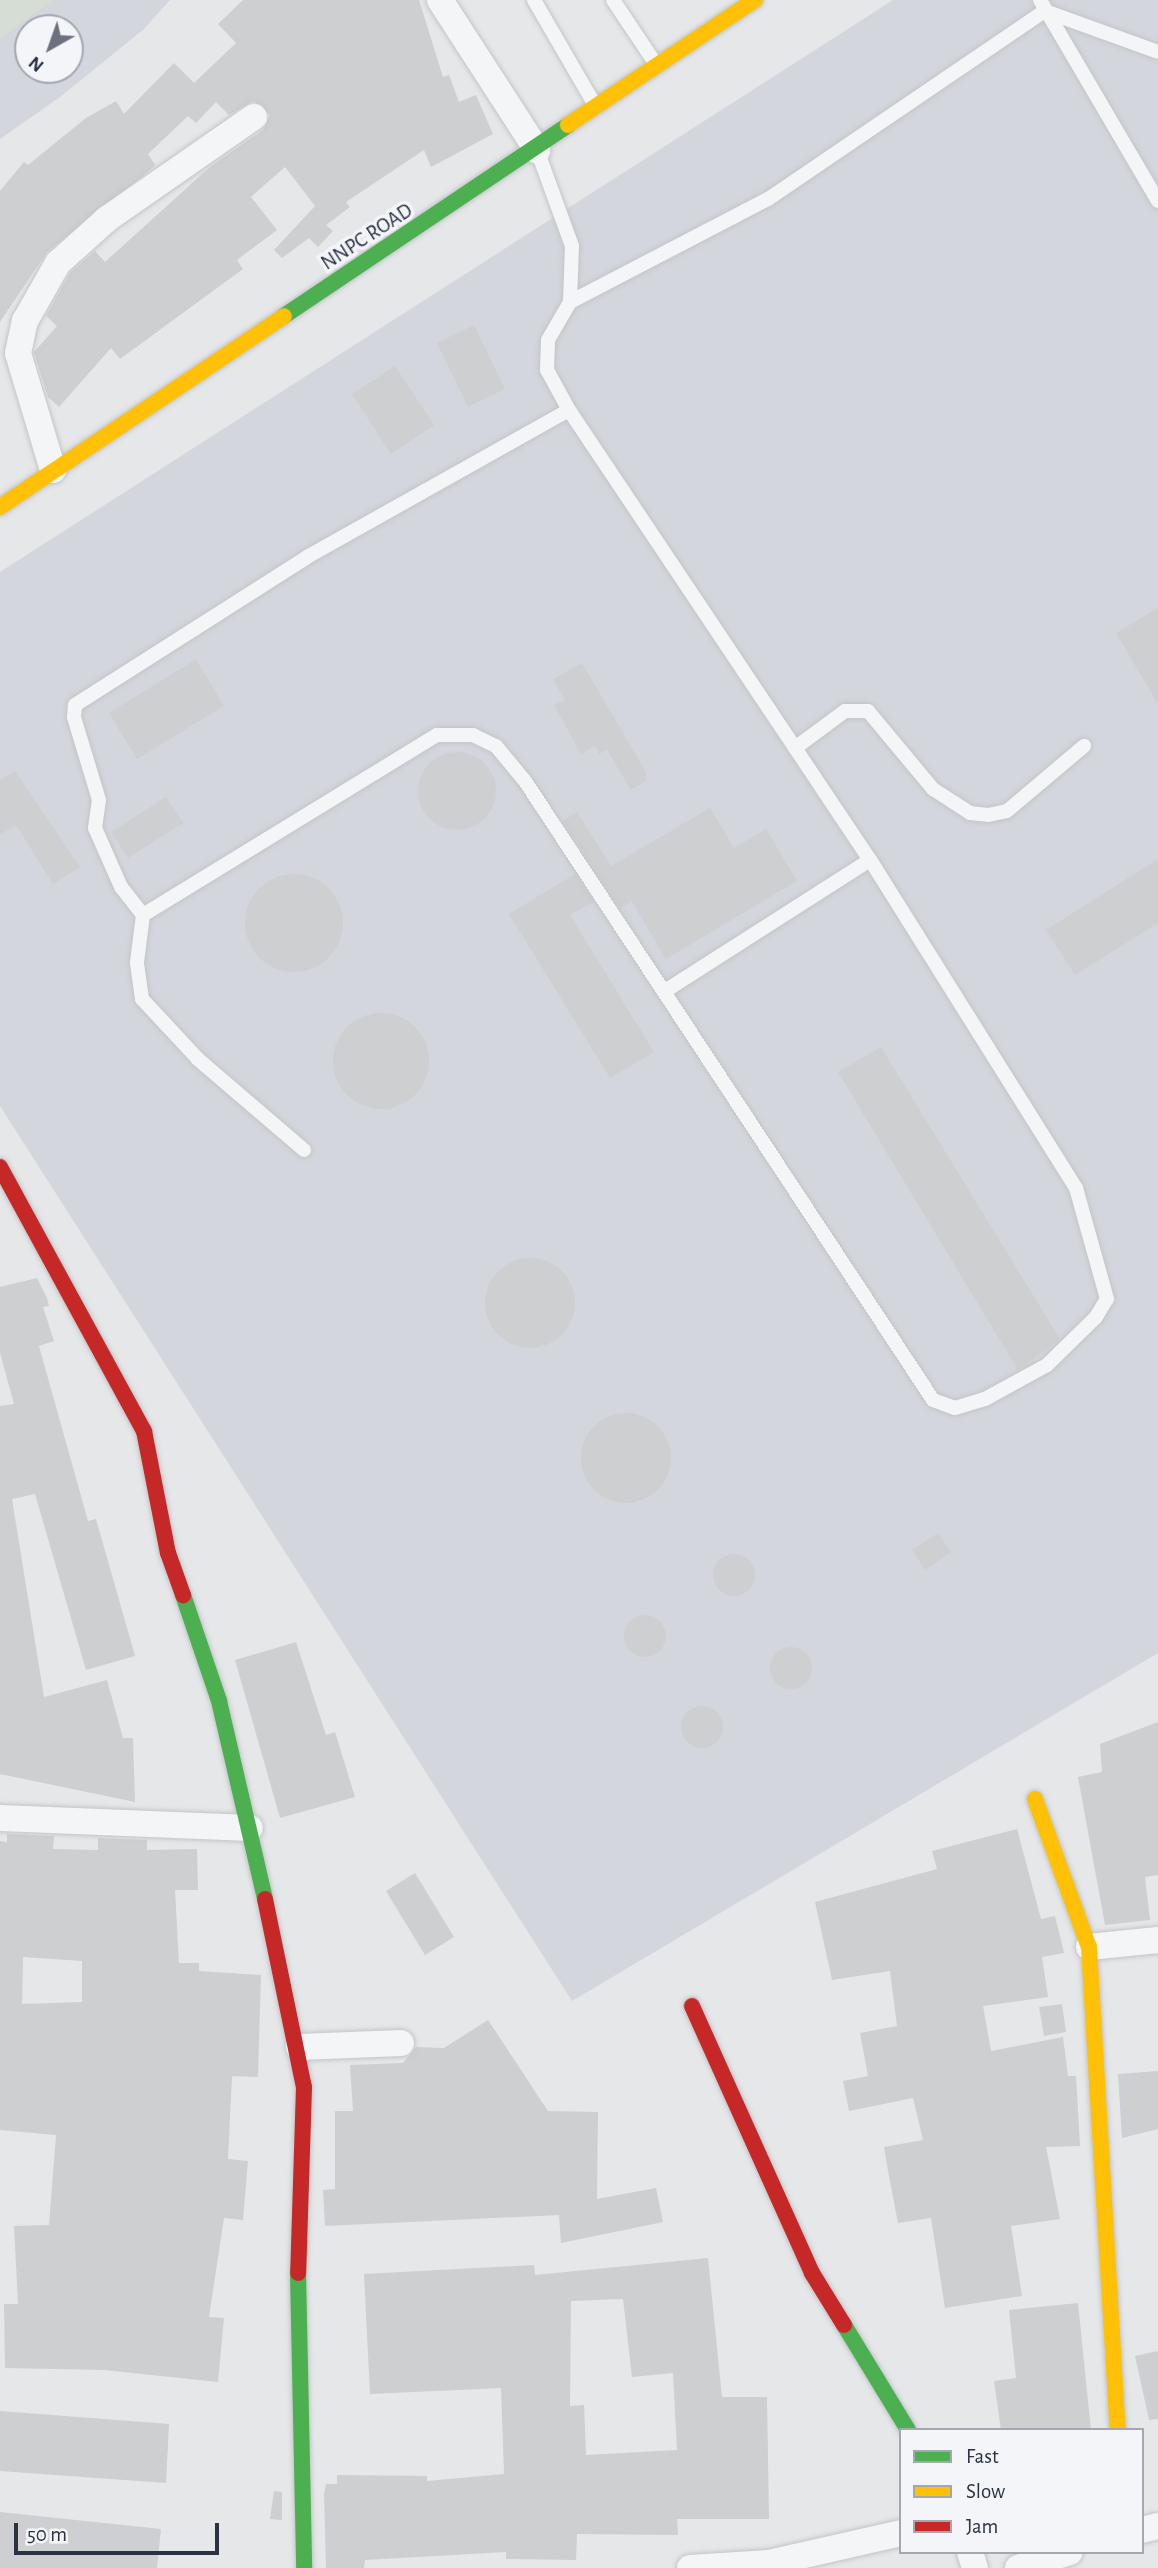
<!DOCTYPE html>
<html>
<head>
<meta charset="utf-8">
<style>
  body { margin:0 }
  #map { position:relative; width:1158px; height:2568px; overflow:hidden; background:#e5e7e9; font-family:"Alegreya Sans",sans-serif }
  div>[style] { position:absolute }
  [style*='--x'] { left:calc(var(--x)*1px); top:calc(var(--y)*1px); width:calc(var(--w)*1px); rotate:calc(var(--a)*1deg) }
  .built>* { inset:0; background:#d3d6dc }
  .green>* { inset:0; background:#d5ddd5 }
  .building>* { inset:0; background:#cdcfd1 }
  .round { border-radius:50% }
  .roads { filter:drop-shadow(0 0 2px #c3c5c7) drop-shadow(0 0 2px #c3c5c7) }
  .lane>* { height:14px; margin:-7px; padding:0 7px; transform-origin:7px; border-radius:7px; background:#f4f5f6 }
  .street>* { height:26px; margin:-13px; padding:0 13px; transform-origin:13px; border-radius:13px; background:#f4f5f6 }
  .fast>* { height:16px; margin:-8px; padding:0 8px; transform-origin:8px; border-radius:8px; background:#4caf50 }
  .slow>* { height:16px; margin:-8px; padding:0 8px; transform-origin:8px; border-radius:8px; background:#ffc107 }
  .jam>* { height:16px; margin:-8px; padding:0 8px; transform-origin:8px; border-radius:8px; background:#c62828 }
  span { translate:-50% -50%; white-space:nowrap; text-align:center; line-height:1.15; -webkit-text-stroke:7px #f3f5f8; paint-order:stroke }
  .street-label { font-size:21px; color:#2b3243 }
  .legend { position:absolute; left:899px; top:2428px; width:245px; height:126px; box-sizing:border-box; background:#f3f5f8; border:2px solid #a3a7b0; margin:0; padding:9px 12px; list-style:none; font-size:21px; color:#2b3243 }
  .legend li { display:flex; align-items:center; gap:14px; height:35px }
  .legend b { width:35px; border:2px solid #a3a7b0 }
  .north { position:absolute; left:14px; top:14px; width:70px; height:70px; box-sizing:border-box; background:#f3f5f8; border:2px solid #a3a7b0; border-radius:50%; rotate:220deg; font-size:19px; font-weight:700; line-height:28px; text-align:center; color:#2b3243 }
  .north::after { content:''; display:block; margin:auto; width:24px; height:32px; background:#6c717d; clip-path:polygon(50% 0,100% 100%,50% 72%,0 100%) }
  .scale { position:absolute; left:14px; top:2523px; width:205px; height:32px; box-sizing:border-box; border:4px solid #2b3243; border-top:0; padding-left:9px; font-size:21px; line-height:24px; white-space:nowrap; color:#2b3243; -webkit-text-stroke:5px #f3f5f8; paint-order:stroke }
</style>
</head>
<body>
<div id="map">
  <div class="built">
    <div style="clip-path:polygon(evenodd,0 0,170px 0,144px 29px,60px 97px,0 139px,0 0,28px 28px,70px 28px,70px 70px,28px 70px,28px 28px)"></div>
    <div style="clip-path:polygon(893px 0,1158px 0,1158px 1653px,572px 2001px,0 1106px,0 572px)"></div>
  </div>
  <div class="green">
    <div style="clip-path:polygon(0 0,54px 0,0 38px)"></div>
  </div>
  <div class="building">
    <div style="clip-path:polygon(243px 0,419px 0,443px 77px,449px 75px,459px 102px,476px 95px,493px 134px,431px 167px,424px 150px,346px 202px,350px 207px,326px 225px,333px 231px,318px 247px,309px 238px,282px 258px,274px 250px,315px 206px,285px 167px,251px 197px,277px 230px,237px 260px,243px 269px,120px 359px,111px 348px,59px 407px,48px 397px,34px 352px,57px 326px,46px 316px,70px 273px,95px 251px,105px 262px,211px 166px,263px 130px,270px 115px,253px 101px,229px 115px,216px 102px,196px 123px,188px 116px,148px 154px,155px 165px,149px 171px,47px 252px,0 322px,0 191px,24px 162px,28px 165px,86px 118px,116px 101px,124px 114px,174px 63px,194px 83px,236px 43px,218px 24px)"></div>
    <div style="clip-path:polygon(474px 325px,505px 389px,468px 407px,437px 343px)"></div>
    <div style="clip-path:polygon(395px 366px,434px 425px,391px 454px,352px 394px)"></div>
    <div style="clip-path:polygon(1158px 608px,1158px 704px,1116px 633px)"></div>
    <div style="clip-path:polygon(196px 659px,224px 706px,137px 759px,109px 713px)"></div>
    <div style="clip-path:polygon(582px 663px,646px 772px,646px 781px,631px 790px,607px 750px,599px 754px,595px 746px,581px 754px,554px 705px,565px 700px,553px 679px)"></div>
    <div class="round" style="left:418px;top:752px;width:78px;height:78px"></div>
    <div style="clip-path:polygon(15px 771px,80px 867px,53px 884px,16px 825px,0 835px,0 780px)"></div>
    <div style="clip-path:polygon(166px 797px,183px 823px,128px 858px,111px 832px)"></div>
    <div style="clip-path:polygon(710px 808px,734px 848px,766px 829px,797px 881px,666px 959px,622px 885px,631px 902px,620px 908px,563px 821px,577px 812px,611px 866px)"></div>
    <div style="clip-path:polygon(1158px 859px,1158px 923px,1075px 975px,1046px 930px)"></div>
    <div class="round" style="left:245px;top:874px;width:98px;height:98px"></div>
    <div style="clip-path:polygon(575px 874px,593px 902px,570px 915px,654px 1052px,610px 1078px,509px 914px)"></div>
    <div class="round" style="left:333px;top:1013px;width:96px;height:96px"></div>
    <div style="clip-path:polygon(881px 1047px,1060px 1339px,1018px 1370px,838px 1072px)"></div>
    <div class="round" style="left:485px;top:1258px;width:90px;height:90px"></div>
    <div style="clip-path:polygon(37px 1278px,47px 1298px,49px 1306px,43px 1307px,54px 1341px,39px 1346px,88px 1521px,96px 1519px,135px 1656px,86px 1670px,35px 1494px,12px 1499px,44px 1697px,107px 1680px,123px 1738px,133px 1738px,135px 1802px,0 1774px,0 1406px,14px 1404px,0 1353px,0 1287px)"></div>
    <div class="round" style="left:581px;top:1413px;width:90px;height:90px"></div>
    <div style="clip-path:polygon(938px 1533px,951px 1552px,925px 1570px,912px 1550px)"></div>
    <div class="round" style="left:713px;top:1554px;width:42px;height:42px"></div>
    <div class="round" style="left:624px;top:1615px;width:42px;height:42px"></div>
    <div style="clip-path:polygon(296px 1642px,326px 1735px,335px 1732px,355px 1797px,280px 1818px,235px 1660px)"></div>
    <div class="round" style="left:770px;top:1647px;width:42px;height:42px"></div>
    <div class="round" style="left:681px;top:1706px;width:42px;height:42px"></div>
    <div style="clip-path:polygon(1158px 1722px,1158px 1875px,1145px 1877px,1150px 1920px,1105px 1925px,1078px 1777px,1102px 1772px,1100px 1744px)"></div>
    <div style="clip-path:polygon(1017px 1829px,1041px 1919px,1055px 1916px,1064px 1953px,1042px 1957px,1048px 1997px,983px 2006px,991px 2051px,1063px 2037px,1068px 2076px,1076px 2076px,1080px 2146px,1046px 2147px,1060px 2219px,1011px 2226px,1022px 2296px,945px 2308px,931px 2218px,898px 2223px,888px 2171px,884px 2147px,923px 2140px,913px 2098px,849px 2111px,843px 2081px,868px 2076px,860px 2033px,897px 2026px,890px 1971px,832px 1980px,815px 1902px,937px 1869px,932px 1851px)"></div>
    <div style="clip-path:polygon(evenodd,7px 1834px,54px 1836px,53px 1849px,98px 1850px,98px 1838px,147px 1840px,147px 1850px,197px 1849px,198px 1890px,175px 1890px,179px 1963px,199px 1963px,199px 1971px,261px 1975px,258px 2077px,232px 2076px,228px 2159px,248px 2161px,243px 2220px,224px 2218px,209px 2317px,224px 2318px,218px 2382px,104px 2370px,5px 2368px,4px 2304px,18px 2304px,14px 2226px,49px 2225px,56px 2135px,0 2130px,0 1841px,7px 1842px,7px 1834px,23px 1957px,82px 1961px,82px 2002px,22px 2004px,23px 1957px)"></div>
    <div style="clip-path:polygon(415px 1873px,454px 1937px,425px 1955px,386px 1891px)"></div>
    <div style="clip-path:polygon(1062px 2004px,1066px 2032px,1044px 2036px,1039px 2007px)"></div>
    <div style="clip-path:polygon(488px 2020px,548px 2111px,598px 2112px,597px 2199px,656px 2188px,663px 2222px,561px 2243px,559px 2215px,325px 2226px,323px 2190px,335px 2189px,335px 2111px,353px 2111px,350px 2065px,403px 2063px,416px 2047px,444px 2048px)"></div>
    <div style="clip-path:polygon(1158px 2071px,1158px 2129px,1122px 2138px,1118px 2074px)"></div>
    <div style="clip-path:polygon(evenodd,708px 2258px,722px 2397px,767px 2397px,769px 2519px,677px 2519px,678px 2535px,577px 2534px,576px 2560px,506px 2559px,506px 2552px,365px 2560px,364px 2568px,326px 2568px,324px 2494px,326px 2484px,337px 2484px,337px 2475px,427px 2476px,427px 2481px,504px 2474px,501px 2388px,370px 2394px,364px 2274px,534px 2265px,535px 2275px,708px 2258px,623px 2299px,632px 2377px,673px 2373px,677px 2450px,586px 2455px,584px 2405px,570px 2406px,571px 2301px,623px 2299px)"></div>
    <div style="clip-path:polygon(1078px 2303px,1091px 2430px,1001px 2430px,994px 2381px,1016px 2378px,1009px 2310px)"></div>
    <div style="clip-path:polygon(1158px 2351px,1158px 2419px,1149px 2420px,1135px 2356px)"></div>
    <div style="clip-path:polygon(0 2411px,169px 2424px,166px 2483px,0 2471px)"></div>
    <div style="clip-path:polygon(274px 2491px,282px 2492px,282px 2520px,270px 2519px)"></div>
    <div style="clip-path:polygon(0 2512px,161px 2529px,157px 2568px,0 2568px)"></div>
  </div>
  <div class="roads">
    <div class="lane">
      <div style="--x:534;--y:0;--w:124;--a:59.9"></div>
      <div style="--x:613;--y:0;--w:79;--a:56.3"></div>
      <div style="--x:1040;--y:0;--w:233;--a:59.6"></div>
      <div style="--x:570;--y:302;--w:223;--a:-27.5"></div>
      <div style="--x:768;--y:199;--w:335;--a:-34.2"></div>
      <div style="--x:1045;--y:11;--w:120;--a:19.9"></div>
      <div style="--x:795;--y:748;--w:62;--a:-36.5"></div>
      <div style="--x:845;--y:711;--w:23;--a:0"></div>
      <div style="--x:868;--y:711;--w:102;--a:50.2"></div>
      <div style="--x:933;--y:789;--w:44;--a:33"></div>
      <div style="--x:970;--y:813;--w:18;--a:6"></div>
      <div style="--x:988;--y:815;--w:19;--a:-12"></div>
      <div style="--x:1007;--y:811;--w:101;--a:-40.2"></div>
      <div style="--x:143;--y:915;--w:345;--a:-31.5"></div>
      <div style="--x:437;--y:735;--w:36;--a:0"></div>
      <div style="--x:473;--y:735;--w:25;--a:26"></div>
      <div style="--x:496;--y:746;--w:45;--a:50.4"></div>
      <div style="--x:525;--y:781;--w:741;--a:56.61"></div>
      <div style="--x:933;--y:1400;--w:23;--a:20"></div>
      <div style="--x:955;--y:1408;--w:31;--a:-17"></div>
      <div style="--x:985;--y:1399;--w:71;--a:-28.7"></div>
      <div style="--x:1047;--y:1365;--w:69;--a:-44.4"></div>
      <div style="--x:1096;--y:1317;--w:21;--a:-59"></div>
      <div style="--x:1107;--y:1299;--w:115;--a:-105.6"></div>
      <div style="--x:1076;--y:1188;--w:387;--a:-122.1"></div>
      <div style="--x:870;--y:860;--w:541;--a:-123.78"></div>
      <div style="--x:569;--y:410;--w:46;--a:-118.8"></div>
      <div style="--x:547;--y:370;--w:30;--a:-88"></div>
      <div style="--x:548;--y:340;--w:44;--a:-59.9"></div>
      <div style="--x:570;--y:302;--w:56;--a:-88"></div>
      <div style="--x:572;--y:246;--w:102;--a:-110"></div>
      <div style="--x:665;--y:991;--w:243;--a:-32.6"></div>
      <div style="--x:304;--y:1150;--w:140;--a:-139.4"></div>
      <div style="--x:198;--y:1059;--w:82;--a:-133"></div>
      <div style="--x:142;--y:999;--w:37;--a:-98"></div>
      <div style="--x:137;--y:962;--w:47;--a:-82.7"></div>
      <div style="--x:143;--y:915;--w:36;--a:-128"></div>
      <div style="--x:121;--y:887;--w:64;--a:-113.8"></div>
      <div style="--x:95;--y:828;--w:28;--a:-82"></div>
      <div style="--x:99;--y:800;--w:87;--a:-106.8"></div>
      <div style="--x:74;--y:717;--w:12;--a:-85"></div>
      <div style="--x:75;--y:705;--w:275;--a:-32.5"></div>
      <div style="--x:307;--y:557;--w:300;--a:-29.3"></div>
    </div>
    <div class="street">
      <div style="--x:440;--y:0;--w:179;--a:57.1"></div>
      <div style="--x:53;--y:470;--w:122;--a:-106.7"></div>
      <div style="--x:18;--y:353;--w:33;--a:-78"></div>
      <div style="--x:25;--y:321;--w:67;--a:-60.4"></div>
      <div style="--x:58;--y:263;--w:66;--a:-41.9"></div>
      <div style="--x:107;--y:219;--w:179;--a:-34.8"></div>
      <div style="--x:0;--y:1818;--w:250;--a:2.3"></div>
      <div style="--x:1089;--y:1947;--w:69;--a:-5.8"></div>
      <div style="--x:299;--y:2047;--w:102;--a:-2.2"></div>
      <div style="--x:1142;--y:2530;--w:16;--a:-14"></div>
      <div style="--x:970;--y:2552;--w:17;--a:73"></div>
      <div style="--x:690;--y:2568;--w:79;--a:-3.6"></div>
      <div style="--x:769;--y:2563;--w:135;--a:-12.8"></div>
      <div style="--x:1018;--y:2568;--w:54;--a:-17.1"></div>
    </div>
    <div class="fast">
      <div style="--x:284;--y:316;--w:342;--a:-33.9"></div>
      <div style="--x:183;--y:1595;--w:112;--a:71.2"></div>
      <div style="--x:219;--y:1701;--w:203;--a:76.9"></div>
      <div style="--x:298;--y:2273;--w:295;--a:88.8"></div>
      <div style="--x:844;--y:2325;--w:123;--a:58.6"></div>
    </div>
    <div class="slow">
      <div style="--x:568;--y:125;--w:225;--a:-33.8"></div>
      <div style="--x:0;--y:507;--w:342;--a:-33.9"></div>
      <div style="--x:1035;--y:1799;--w:158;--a:70"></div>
      <div style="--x:1089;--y:1947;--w:484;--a:86.6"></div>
    </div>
    <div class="jam">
      <div style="--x:0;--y:1167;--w:301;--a:61.4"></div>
      <div style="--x:144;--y:1431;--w:124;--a:78.9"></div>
      <div style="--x:168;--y:1553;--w:45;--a:70.3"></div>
      <div style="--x:265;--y:1899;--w:192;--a:78.3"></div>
      <div style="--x:304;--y:2087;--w:186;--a:91.8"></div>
      <div style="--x:692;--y:2006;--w:293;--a:65.8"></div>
      <div style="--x:812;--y:2273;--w:61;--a:58.4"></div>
    </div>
  </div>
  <div class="street-label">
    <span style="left:367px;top:237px;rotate:-33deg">NNPC ROAD</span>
  </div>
  <ul class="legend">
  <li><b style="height:9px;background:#4caf50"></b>Fast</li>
  <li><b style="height:9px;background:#ffc107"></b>Slow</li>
  <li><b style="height:9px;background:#c62828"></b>Jam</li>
  </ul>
  <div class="north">N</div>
  <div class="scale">50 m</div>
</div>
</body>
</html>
